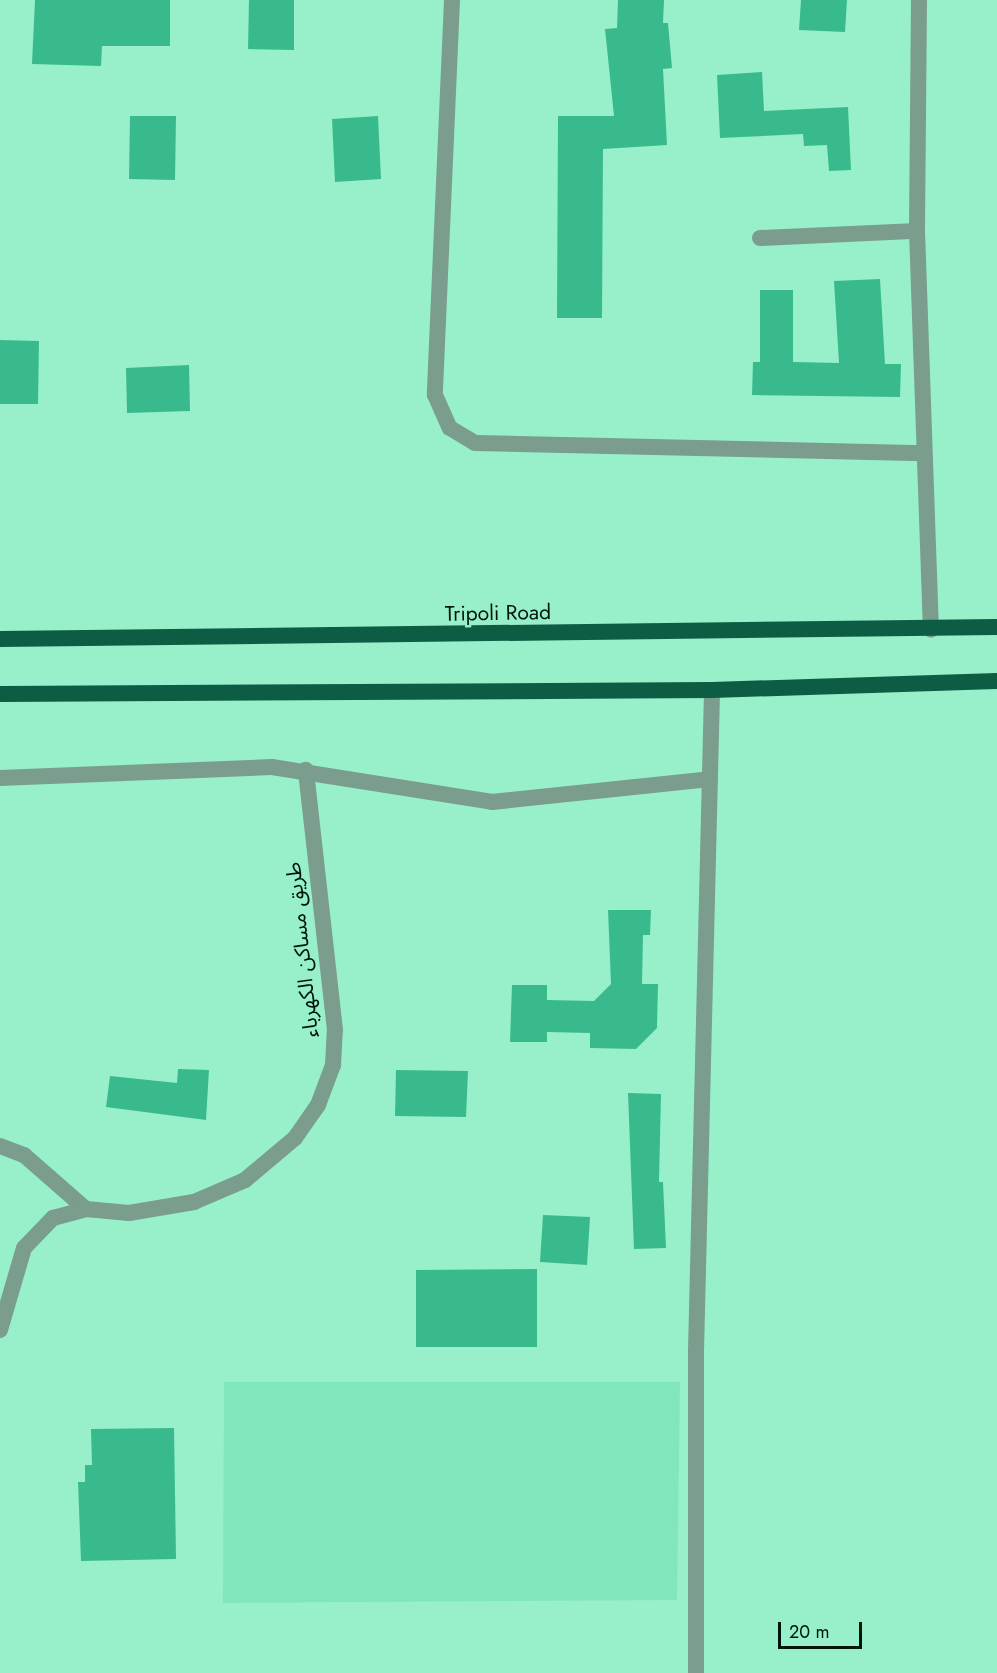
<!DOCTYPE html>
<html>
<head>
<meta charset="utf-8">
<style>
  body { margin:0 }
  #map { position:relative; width:997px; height:1673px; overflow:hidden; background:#97f0ca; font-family:Jost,"Noto Sans Arabic",sans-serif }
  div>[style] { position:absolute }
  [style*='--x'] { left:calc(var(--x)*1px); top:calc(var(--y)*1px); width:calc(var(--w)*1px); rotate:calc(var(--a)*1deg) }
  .built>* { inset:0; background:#82e6bc }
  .building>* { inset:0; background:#39ba8d }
  .minor>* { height:16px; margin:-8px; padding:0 8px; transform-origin:8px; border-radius:8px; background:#7a9d8d }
  .trunk>* { height:16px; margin:-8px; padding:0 8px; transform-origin:8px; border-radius:8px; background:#0d5d44 }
  span { translate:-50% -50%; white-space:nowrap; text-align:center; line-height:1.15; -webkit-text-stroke:4.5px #97f0ca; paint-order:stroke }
  .street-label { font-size:21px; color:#00150b }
  .scale { position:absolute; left:778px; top:1622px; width:84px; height:27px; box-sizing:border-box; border:3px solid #00150b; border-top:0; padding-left:8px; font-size:18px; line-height:21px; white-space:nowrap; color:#00150b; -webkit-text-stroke:4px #97f0ca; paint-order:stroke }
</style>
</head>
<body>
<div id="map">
  <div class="built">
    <div style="clip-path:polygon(224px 1382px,680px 1382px,677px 1600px,223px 1603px)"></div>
  </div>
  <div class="building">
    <div style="clip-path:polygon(35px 0,170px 0,170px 46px,102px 46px,101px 66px,32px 64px)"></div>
    <div style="clip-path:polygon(249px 0,294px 0,294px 50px,248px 49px)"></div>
    <div style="clip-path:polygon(618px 0,664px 0,663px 23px,668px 23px,672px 68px,663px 69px,667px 145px,603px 149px,602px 318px,557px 318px,558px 116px,614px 116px,605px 29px,617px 28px)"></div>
    <div style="clip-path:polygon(801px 0,847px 0,845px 32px,799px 30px)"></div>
    <div style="clip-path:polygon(762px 72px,764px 111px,848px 107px,851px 170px,829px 171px,827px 145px,804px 146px,803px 134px,720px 138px,717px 75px)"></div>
    <div style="clip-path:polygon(130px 116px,176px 116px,175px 180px,129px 179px)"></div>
    <div style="clip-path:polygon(378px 116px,381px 179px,335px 182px,332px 119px)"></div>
    <div style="clip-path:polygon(880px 279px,885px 364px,901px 364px,900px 397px,752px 395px,753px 362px,760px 362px,760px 290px,793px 290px,793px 362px,839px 363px,834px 281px)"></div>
    <div style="clip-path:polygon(0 340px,39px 341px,38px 404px,0 404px)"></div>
    <div style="clip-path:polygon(189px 365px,190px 411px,127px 413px,126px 368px)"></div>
    <div style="clip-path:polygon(608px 910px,651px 910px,650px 935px,643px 935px,642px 984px,658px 984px,657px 1028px,636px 1049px,590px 1048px,590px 1033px,547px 1032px,547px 1042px,510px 1042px,512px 985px,547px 985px,547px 1000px,594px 1001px,611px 984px)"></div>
    <div style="clip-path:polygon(178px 1069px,209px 1070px,206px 1120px,106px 1107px,110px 1076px,177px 1083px)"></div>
    <div style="clip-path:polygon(396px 1070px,468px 1071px,466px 1117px,395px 1116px)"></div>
    <div style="clip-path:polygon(628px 1093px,661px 1094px,659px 1182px,663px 1182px,666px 1248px,634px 1249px)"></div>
    <div style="clip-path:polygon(543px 1215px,590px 1217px,587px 1265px,540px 1262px)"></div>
    <div style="clip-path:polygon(537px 1269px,537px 1347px,416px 1347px,416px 1270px)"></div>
    <div style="clip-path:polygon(174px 1428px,176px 1559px,81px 1561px,78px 1482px,85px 1482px,85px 1465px,92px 1465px,91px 1429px)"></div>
  </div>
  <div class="minor">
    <div style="--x:452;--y:0;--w:395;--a:92.5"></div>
    <div style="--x:435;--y:395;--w:36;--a:66"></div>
    <div style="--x:450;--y:428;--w:29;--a:31"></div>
    <div style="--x:475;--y:443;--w:449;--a:1.3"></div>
    <div style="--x:919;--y:0;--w:231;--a:90.5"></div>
    <div style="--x:917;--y:231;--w:399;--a:88"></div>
    <div style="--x:760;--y:238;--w:157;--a:-2.6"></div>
    <div style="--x:0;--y:778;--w:272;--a:-2.3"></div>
    <div style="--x:272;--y:767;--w:223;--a:9"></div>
    <div style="--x:492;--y:802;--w:219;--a:-6"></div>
    <div style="--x:0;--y:1146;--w:26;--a:21"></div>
    <div style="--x:24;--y:1155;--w:82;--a:41.1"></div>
    <div style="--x:0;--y:1330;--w:85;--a:-73.7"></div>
    <div style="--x:24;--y:1248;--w:42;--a:-46"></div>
    <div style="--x:53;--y:1218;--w:34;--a:-15"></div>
    <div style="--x:86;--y:1209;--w:43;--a:5.3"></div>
    <div style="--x:129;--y:1213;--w:66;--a:-9.6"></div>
    <div style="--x:194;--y:1202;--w:56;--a:-23.3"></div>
    <div style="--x:245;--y:1180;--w:65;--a:-40"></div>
    <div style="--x:295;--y:1138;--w:40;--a:-55.1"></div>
    <div style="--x:318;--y:1105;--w:43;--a:-69.4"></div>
    <div style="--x:333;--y:1065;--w:35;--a:-87"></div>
    <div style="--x:335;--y:1030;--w:262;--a:-96.4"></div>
    <div style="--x:696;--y:1673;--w:322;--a:-90"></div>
    <div style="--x:696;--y:1351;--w:661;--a:-88.61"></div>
  </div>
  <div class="trunk">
    <div style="--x:0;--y:639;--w:997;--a:-0.69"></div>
    <div style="--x:0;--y:694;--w:712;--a:-0.32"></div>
    <div style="--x:712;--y:690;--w:285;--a:-1.8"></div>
  </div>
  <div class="street-label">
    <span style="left:498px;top:613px;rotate:-1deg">Tripoli Road</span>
    <span style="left:302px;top:950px;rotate:-96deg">طريق مساكن الكهرباء</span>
  </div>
  <div class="scale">20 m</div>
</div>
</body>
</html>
